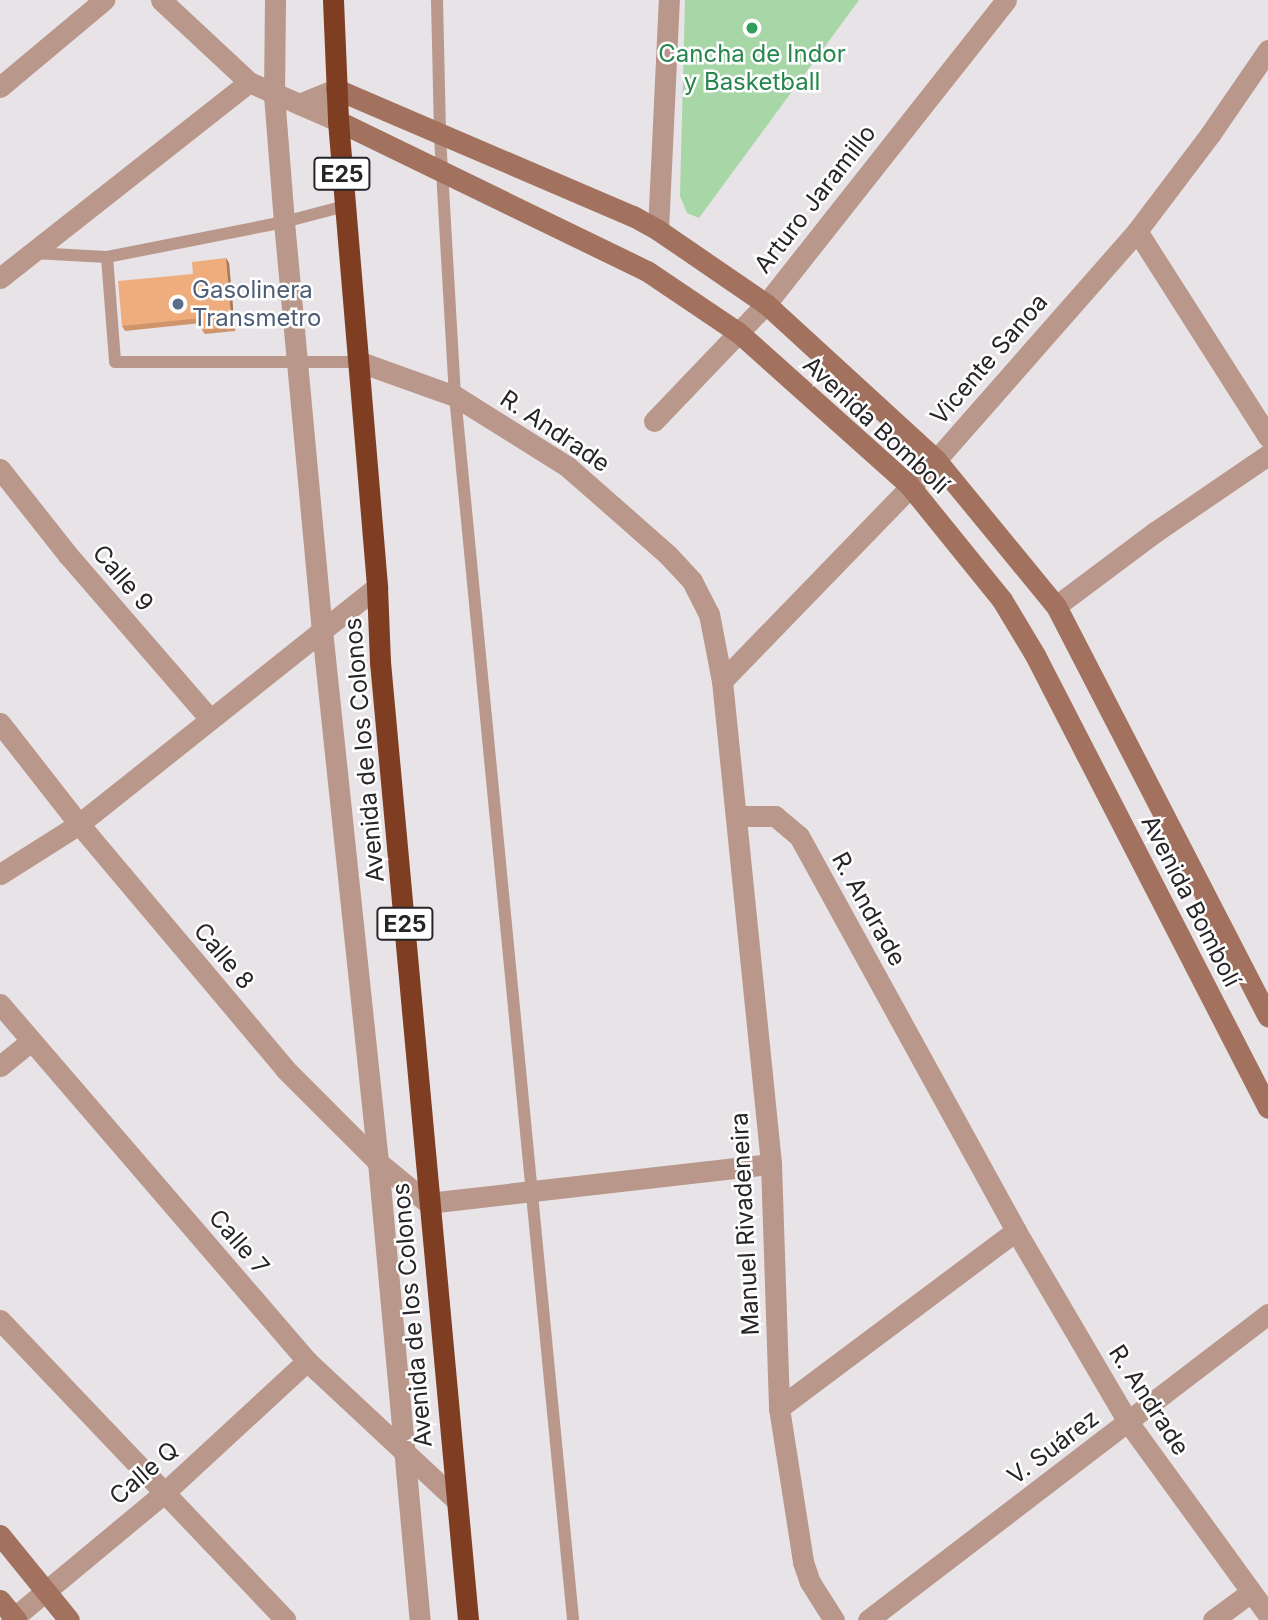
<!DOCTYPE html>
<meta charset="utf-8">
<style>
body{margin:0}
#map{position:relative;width:1268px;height:1620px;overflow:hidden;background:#e7e3e7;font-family:Inter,sans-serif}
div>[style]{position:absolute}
.green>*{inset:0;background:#a8d7a7}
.lane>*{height:12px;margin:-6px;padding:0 6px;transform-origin:6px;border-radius:6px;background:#b9978a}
.street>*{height:21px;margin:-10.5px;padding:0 10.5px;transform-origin:10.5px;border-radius:10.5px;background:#b9978a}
.secondary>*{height:21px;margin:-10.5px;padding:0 10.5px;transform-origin:10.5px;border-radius:10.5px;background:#a2725e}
.highway>*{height:21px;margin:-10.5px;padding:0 10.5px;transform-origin:10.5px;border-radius:10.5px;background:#7f3e22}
.wall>*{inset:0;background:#ce956c}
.shaded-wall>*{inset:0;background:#a77958}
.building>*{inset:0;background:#efad7e}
.dots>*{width:19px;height:19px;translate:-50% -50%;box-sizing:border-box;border:4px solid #fff;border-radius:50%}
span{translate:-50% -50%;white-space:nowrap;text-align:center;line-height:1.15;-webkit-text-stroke:5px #fff;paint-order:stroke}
.shield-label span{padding:2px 5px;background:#fff;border:2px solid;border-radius:5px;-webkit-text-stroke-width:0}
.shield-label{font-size:23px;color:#272527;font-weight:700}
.leisure-label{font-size:24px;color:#27864d}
.street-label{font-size:24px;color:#272527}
.service-label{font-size:24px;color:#4e5e75}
.left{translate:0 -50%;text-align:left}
</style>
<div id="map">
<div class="green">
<i style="clip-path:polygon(685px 0,859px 0,699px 218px,687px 213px,680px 196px)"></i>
</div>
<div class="lane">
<i style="left:437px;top:0;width:136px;rotate:88.7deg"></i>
<i style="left:440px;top:136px;width:260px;rotate:86.7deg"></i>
<i style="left:455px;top:396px;width:1230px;rotate:84.49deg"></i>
<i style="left:345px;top:206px;width:63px;rotate:165.3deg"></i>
<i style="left:284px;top:222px;width:180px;rotate:168.8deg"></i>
<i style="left:107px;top:257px;width:105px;rotate:85.6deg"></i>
<i style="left:115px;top:362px;width:245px"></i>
<i style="left:33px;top:253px;width:74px;rotate:3.1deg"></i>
</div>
<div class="street">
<i style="left:161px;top:0;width:120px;rotate:43deg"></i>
<i style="left:249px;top:82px;width:97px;rotate:23.7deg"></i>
<i style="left:275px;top:0;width:95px;rotate:90.6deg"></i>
<i style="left:274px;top:95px;width:127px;rotate:85.5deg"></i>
<i style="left:284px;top:222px;width:410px;rotate:84.7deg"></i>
<i style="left:322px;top:630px;width:535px;rotate:83.99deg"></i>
<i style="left:378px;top:1162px;width:460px;rotate:84.8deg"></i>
<i style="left:0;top:87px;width:136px;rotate:-39.9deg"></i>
<i style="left:299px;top:104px;width:40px;rotate:-22deg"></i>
<i style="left:658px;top:230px;width:230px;rotate:-87.3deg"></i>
<i style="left:1137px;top:231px;width:244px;rotate:57.5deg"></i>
<i style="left:0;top:278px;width:317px;rotate:-38.2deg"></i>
<i style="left:360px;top:362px;width:101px;rotate:19.7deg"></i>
<i style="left:455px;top:396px;width:133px;rotate:32.1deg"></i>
<i style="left:568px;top:467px;width:133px;rotate:41.3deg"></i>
<i style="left:668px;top:555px;width:35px;rotate:47deg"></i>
<i style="left:692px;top:581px;width:37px;rotate:63deg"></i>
<i style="left:709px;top:614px;width:68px;rotate:79deg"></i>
<i style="left:722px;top:681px;width:485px;rotate:84.2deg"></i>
<i style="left:771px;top:1164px;width:244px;rotate:88.1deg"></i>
<i style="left:779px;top:1408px;width:156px;rotate:81.1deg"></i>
<i style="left:803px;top:1562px;width:21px;rotate:71deg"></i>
<i style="left:810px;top:1582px;width:45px;rotate:57.7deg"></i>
<i style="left:654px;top:421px;width:162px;rotate:-46.3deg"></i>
<i style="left:766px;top:304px;width:387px;rotate:-51.7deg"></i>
<i style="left:0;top:469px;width:110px;rotate:51.7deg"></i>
<i style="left:68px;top:555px;width:216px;rotate:49.1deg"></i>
<i style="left:1056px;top:606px;width:124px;rotate:-36.8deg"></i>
<i style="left:1155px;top:532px;width:137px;rotate:-34.3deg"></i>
<i style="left:722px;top:681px;width:308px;rotate:-45.9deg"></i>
<i style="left:936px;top:460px;width:305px;rotate:-48.7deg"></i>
<i style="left:1137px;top:231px;width:123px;rotate:-52.9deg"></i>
<i style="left:1211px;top:133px;width:101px;rotate:-55.5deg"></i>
<i style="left:0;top:723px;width:128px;rotate:52deg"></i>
<i style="left:79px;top:824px;width:320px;rotate:49.9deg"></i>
<i style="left:285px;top:1069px;width:132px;rotate:45deg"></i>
<i style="left:378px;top:1162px;width:65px;rotate:39.4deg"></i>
<i style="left:428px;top:1203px;width:345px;rotate:-6.5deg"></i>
<i style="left:737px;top:816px;width:38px"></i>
<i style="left:775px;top:816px;width:31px;rotate:40deg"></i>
<i style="left:799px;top:836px;width:451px;rotate:61.2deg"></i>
<i style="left:1016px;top:1231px;width:221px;rotate:59.6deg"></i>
<i style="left:1128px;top:1422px;width:238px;rotate:54deg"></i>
<i style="left:0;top:874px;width:93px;rotate:-32.3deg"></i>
<i style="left:79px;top:824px;width:381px;rotate:-38.5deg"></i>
<i style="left:0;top:1004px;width:471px;rotate:49.3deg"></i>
<i style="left:307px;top:1361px;width:202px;rotate:43deg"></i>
<i style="left:0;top:1066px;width:40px;rotate:-39deg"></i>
<i style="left:0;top:1320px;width:414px;rotate:46.4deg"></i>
<i style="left:779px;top:1408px;width:296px;rotate:-36.8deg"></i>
<i style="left:11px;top:1620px;width:199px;rotate:-39.7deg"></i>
<i style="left:164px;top:1493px;width:195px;rotate:-42.7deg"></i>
<i style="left:868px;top:1620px;width:504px;rotate:-37.42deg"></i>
<i style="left:1213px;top:1620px;width:47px;rotate:-36.4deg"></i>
</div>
<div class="secondary">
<i style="left:336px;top:89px;width:323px;rotate:23.2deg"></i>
<i style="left:633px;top:216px;width:29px;rotate:29deg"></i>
<i style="left:658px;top:230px;width:131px;rotate:34.4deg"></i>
<i style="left:766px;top:304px;width:231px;rotate:42.5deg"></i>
<i style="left:936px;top:460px;width:189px;rotate:50.6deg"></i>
<i style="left:1056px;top:606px;width:462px;rotate:62.7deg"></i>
<i style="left:338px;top:121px;width:343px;rotate:25.9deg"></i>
<i style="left:647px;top:271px;width:111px;rotate:34deg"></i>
<i style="left:739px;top:333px;width:228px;rotate:41.8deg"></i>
<i style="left:909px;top:485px;width:148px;rotate:51deg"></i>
<i style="left:1002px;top:600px;width:64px;rotate:59deg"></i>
<i style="left:1035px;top:655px;width:509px;rotate:62.78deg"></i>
<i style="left:0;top:1535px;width:109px;rotate:50.9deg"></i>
<i style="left:0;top:1600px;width:26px;rotate:51deg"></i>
</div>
<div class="highway">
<i style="left:333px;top:0;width:121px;rotate:87.6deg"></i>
<i style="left:338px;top:121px;width:468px;rotate:85.2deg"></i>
<i style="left:377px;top:587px;width:75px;rotate:87.7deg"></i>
<i style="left:380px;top:662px;width:962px;rotate:84.75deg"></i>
</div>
<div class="wall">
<i style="clip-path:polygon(226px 258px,229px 263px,235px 331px,205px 334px,202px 330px,201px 323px,125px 331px,122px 326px,193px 274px)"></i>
</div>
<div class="shaded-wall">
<i style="clip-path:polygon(226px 258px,229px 263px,235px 331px,232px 327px)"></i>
</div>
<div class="building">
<i style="clip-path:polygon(226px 258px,232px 327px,202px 330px,201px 318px,122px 326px,118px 281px,193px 274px,192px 262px)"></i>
</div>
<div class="dots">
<i style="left:752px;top:28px;background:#2e9e5b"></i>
<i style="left:178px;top:304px;background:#5c6f8a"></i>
</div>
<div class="shield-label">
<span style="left:342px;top:174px">E25</span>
<span style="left:405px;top:924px">E25</span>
</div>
<div class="leisure-label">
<span style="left:752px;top:68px">Cancha de Indor<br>y Basketball</span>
</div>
<div class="street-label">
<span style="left:815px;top:199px;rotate:-52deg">Arturo Jaramillo</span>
<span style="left:989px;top:359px;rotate:-49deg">Vicente Sanoa</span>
<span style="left:876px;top:425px;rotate:43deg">Avenida Bombolí</span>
<span style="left:555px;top:431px;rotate:34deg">R. Andrade</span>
<span style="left:123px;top:578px;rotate:49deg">Calle 9</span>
<span style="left:364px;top:750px;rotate:-95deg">Avenida de los Colonos</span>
<span style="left:1191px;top:901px;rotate:63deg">Avenida Bombolí</span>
<span style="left:869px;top:909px;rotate:61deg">R. Andrade</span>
<span style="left:224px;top:956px;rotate:50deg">Calle 8</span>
<span style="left:745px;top:1224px;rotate:-93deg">Manuel Rivadeneira</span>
<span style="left:239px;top:1242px;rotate:49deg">Calle 7</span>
<span style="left:412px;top:1315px;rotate:-95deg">Avenida de los Colonos</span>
<span style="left:1149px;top:1400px;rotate:57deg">R. Andrade</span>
<span style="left:1053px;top:1447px;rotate:-37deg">V. Suárez</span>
<span style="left:144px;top:1473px;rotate:-41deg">Calle Q</span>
</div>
<div class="service-label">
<span class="left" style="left:192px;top:304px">Gasolinera<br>Transmetro</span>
</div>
</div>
